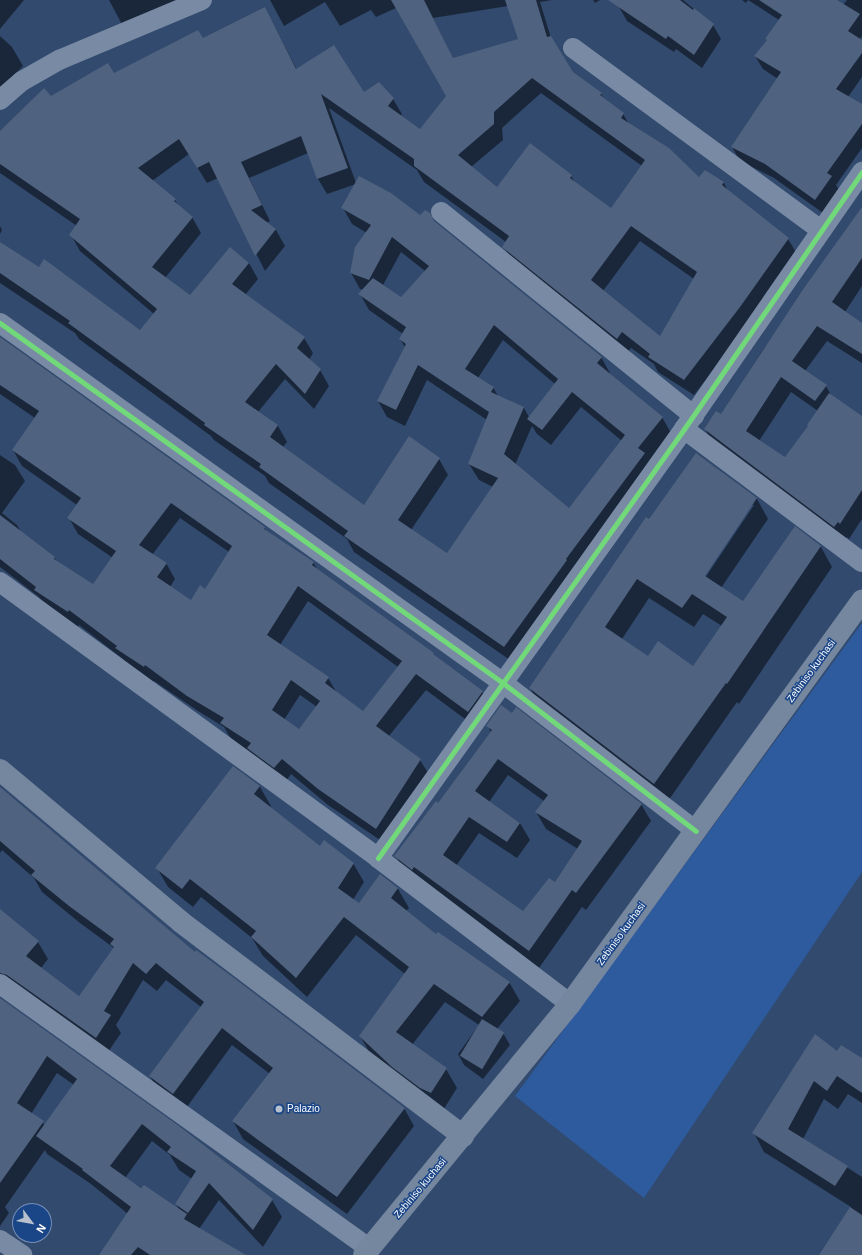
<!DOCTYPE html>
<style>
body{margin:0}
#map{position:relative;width:862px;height:1255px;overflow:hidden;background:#324a6e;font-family:Arial,sans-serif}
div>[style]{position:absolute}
.green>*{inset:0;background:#2e5a9e}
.shadow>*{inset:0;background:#0007}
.building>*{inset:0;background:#4f627f;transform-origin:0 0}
.street>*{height:20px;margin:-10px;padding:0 10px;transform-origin:10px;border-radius:10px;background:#798ba4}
.secondary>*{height:22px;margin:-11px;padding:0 11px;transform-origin:11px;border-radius:11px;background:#75869f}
.cycleway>*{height:5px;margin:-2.5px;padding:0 2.5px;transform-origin:2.5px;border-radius:2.5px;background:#71d979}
.dots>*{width:11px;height:11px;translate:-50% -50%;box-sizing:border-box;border:2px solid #1a4587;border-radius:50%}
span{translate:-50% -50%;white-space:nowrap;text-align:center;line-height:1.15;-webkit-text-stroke:3px #1a4587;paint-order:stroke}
.street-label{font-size:10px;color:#fff}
.poi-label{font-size:10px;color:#fff}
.left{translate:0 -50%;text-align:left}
.north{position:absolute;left:12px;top:1203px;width:40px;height:40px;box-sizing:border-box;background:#1a4587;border:1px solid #768fb7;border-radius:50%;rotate:122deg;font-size:11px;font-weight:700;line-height:16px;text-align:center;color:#fff}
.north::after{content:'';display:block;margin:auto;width:14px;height:18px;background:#b7c0cc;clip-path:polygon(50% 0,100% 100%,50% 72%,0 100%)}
</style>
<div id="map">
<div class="green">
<i style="clip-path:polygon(862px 623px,862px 872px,644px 1198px,515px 1096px)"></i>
</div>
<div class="shadow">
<i style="clip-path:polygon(0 0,24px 0,0 29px)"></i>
<i style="clip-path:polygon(109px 0,181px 0,125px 30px)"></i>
<i style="clip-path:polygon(evenodd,270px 0,552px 0,540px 2px,551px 38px,573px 73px,601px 94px,604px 99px,623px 114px,629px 124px,700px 178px,705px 172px,724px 183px,728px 191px,788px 239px,797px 254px,749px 323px,694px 395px,658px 372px,654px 364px,631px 348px,626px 354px,513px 263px,504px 247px,506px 242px,424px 182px,417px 170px,329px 108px,356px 183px,435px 223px,601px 357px,610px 373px,609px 374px,662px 417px,671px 433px,649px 461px,653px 469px,513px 662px,354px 552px,347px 539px,269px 483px,265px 476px,214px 440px,211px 436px,79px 339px,75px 333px,0 283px,0 243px,140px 332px,154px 314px,80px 251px,71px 235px,77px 226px,0 173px,0 133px,51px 97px,203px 40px,265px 8px,297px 70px,364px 93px,393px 99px,402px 114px,401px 116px,420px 131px,447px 96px,396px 8px,376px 17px,371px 10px,340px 26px,325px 2px,284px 26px,270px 0,508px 6px,520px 40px,453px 59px,433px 18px,508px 6px,270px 0,541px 93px,642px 166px,611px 209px,576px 184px,571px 176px,497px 188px,471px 167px,503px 140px,502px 128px,541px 93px,270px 0,308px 153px,318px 179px,327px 194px,356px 184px,343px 208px,352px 224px,367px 233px,351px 273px,360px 289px,363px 290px,360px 294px,369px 310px,403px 334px,400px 339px,405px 347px,378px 401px,387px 417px,405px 426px,427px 380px,487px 420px,469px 464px,479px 480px,493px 487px,447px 555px,411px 530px,448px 475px,439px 459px,365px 507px,283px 447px,287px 442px,278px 426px,258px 412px,285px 379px,314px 409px,329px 386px,320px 370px,309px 360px,313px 353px,304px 338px,245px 295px,258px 279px,249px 263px,190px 296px,165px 278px,201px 233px,192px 217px,179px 207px,175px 200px,152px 181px,189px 154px,207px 183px,218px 178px,265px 271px,285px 246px,276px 230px,266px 223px,270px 221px,249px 178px,308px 153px,270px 0,640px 241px,694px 279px,660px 338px,603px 291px,640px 241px,270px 0,401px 252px,425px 271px,401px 298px,383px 285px,401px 252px,270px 0,503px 340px,555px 384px,529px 417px,524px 408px,498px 396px,493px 387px,478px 378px,503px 340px,270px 0,581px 407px,622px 441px,569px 509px,515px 465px,532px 426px,537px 434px,551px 445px,581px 407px)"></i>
<i style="clip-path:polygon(593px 0,600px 0,595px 3px)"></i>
<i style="clip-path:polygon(624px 0,683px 0,713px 25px,721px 39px,702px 68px,676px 49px,674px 52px,627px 21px,619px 7px)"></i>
<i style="clip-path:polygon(742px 0,827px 0,839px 10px,847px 0,862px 0,862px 36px,859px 40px,862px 41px,862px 77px,848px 97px,862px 105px,862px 148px,836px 185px,839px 190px,823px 213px,774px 178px,740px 161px,732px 147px,778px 79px,763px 69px,755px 56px,767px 41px,766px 39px,779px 20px,748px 0,746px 3px)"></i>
<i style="clip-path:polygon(0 36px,12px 47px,23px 66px,0 90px)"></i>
<i style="clip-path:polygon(evenodd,862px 208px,862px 286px,845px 312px,862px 324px,862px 363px,827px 341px,805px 371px,826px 386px,832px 397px,862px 418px,862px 519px,849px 539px,847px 537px,844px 542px,714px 445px,705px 429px,721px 416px,761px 353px,862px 208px,791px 392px,818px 411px,809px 427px,785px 459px,759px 441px,791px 392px)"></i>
<i style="clip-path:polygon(0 226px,2px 230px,0 234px)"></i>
<i style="clip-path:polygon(evenodd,0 338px,264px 528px,267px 532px,313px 562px,318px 571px,433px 654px,435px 657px,482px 692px,491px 708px,477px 728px,426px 690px,389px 736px,420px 760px,430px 776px,386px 844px,328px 805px,291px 774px,284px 784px,257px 764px,250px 752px,231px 739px,224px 727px,198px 711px,154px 681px,153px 682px,126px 664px,123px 659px,79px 625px,78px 627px,45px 606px,39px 597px,0 567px,0 455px,15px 465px,25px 481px,2px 513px,17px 525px,21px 532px,54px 557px,57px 562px,93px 585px,113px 558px,78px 534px,69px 518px,77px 505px,22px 466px,13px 450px,35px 418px,0 394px,0 338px,180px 518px,229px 552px,206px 591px,191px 601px,170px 587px,175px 579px,166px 563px,152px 555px,180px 518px,0 338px,308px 601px,398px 667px,363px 713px,337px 693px,328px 678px,280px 645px,308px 601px,0 338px,300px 695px,317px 707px,299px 730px,284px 720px,300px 695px)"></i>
<i style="clip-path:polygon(evenodd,697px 454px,757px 499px,768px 519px,721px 588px,743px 603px,795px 528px,821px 547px,832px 567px,739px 704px,737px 702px,666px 804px,541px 708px,530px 688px,697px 454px,751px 505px,754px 505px,703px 581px,701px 580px,751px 505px,697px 454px,649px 598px,694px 627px,703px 614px,722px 626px,694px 667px,648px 657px,622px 639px,649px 598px)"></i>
<i style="clip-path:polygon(evenodd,488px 726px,641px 804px,651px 821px,586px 910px,582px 907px,539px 968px,424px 883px,405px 873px,396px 856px,438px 804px,491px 732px,488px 726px,508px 775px,544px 801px,536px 812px,546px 829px,578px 849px,555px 884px,523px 912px,456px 866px,479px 833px,517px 858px,530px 840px,520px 823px,489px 802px,508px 775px)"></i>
<i style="clip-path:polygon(233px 768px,260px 787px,271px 806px,269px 808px,320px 848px,353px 863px,364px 882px,353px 900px,359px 904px,381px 876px,398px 889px,409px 908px,406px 911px,436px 935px,509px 982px,520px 1001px,497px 1029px,503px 1033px,510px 1045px,483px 1079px,464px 1065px,458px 1054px,479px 1025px,445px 1002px,412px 1045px,446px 1069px,457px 1088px,442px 1112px,371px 1055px,360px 1036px,405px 974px,356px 935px,307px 997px,263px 956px,252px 938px,201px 897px,193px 907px,168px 887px,157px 868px)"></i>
<i style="clip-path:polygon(0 789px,195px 953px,404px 1108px,414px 1126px,347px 1214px,243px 1139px,233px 1121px,270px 1074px,232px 1045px,184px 1111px,160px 1094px,150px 1076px,201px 1007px,166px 980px,157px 991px,143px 980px,116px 1025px,121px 1033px,106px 1055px,1px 995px,0 996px,0 910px,38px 942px,48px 959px,41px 968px,79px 997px,114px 948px,80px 923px,42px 892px,34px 878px,2px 850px,0 853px)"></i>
<i style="clip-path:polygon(evenodd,0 999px,272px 1200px,282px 1217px,263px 1247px,219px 1200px,199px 1229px,240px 1255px,101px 1255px,128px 1214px,91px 1184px,47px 1154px,45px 1150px,5px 1207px,9px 1213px,0 1226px,0 999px,57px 1073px,74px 1085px,45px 1125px,31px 1114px,57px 1073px,0 999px,152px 1141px,170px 1155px,179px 1170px,192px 1179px,176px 1204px,180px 1211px,125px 1178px,152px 1141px)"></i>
<i style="clip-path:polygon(837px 1052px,862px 1060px,862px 1103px,848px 1094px,838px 1109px,824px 1099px,803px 1139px,862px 1177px,862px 1255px,820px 1255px,851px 1207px,764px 1152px,754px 1133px)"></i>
</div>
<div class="building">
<i style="clip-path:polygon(evenodd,391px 0,424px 0,453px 58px,518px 39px,505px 0,536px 0,547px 37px,551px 36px,573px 72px,602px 93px,600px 95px,624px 113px,621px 118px,669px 148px,699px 177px,705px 170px,724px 182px,722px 185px,789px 238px,740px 307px,684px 380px,648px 357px,650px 354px,622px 332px,617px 339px,502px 247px,509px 236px,414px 166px,414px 159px,321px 94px,348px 168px,317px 179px,301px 136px,241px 162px,262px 205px,251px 210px,276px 229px,255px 256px,209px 162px,197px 168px,179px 139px,138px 168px,176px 199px,174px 201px,193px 217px,152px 267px,190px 295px,230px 247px,249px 263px,232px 284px,305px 337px,297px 348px,321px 369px,305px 394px,276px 364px,245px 402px,278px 425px,270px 437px,364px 505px,409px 436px,440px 458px,398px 520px,447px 553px,498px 478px,468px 464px,489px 412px,418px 365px,396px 410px,377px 401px,406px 344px,399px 339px,406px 327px,358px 294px,373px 278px,401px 297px,429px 266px,392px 237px,369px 280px,350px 273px,355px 247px,371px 225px,341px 208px,359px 176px,391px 193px,420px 215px,425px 210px,430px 213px,434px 221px,602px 357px,597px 363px,663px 417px,638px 448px,645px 453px,566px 559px,567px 560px,504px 647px,344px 536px,348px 531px,259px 467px,261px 464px,204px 425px,205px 423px,68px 323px,70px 321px,0 273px,0 242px,39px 267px,44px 259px,140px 330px,157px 309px,69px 235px,80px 219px,0 164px,0 131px,44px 88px,51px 96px,108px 63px,114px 73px,198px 30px,203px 38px,265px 7px,296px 69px,334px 45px,364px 92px,379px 82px,394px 98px,388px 106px,420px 129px,446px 96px,391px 0,532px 78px,645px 160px,611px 208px,570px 178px,572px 175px,530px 143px,497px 187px,458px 155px,494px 124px,494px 112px,532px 78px,391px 0,631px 226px,697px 272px,660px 336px,591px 280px,631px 226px,391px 0,494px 325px,558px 379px,527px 419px,542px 430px,572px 392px,625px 435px,569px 508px,504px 454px,524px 407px,491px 392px,494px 387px,465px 369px,494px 325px)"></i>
<i style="clip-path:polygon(608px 0,680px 0,693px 10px,694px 8px,714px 24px,694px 55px,668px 36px,666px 39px)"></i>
<i style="clip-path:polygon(759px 0,837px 0,860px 14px,848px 31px,862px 40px,862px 53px,836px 89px,862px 104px,862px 124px,827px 173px,832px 176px,815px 200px,765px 164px,731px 147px,781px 72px,754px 56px,767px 40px,765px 39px,782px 15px)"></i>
<i style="clip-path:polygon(862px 207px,862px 258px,832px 302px,862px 323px,862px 354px,817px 326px,792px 361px,827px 385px,815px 401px,781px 377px,746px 431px,785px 457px,808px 426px,807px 425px,829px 393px,862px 416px,862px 490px,840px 524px,838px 522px,834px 527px,704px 429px,716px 411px,721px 414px,804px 288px)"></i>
<i style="clip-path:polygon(evenodd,0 337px,265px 527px,264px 529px,314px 562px,312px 565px,434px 653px,433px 654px,483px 691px,468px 712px,416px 674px,376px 726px,421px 759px,376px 829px,318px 789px,282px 759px,274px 768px,247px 748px,251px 743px,220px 723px,224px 718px,187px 696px,145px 665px,144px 667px,115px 648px,117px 646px,69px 610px,68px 612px,34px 590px,36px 587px,0 559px,0 515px,55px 557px,54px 559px,93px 584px,116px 551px,67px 518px,81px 498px,12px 450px,39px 411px,0 385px,0 337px,171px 503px,232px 546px,205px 589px,200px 585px,191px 600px,157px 577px,167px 563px,139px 545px,171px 503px,0 337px,298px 586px,402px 661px,363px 711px,325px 683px,329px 677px,267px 635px,298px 586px,0 337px,291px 680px,320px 701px,299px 729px,272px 710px,291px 680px)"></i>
<i style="clip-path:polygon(evenodd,696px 453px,757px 498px,705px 576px,743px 601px,795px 526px,821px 546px,727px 684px,726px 683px,654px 784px,529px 688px,646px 517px,649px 519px,696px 453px,637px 579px,682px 608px,692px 594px,727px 617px,693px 666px,658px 641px,648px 656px,605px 627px,637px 579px)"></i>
<i style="clip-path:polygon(evenodd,501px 705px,512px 713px,516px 707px,642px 804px,576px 893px,572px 890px,529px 951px,414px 867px,412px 870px,394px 856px,436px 801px,438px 803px,492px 730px,486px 726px,501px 705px,498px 759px,548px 795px,535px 812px,582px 841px,555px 882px,549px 878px,523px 911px,443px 855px,469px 817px,507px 842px,520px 823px,475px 791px,498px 759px)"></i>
<i style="clip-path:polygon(233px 766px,260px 786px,254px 794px,320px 846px,324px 840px,354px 863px,338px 888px,359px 903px,380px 874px,398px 888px,391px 898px,436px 934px,438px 932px,510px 982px,482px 1017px,434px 984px,396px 1032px,447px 1068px,431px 1093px,420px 1088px,392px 1067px,359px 1036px,409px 967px,344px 917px,296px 978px,251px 937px,256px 931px,190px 879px,182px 889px,155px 868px)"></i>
<i style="clip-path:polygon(0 787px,195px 952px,196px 950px,230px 975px,405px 1108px,337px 1197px,232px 1121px,273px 1068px,222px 1028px,173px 1094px,149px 1076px,204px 1002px,156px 963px,146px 974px,133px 963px,104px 1011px,111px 1015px,96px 1038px,7px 975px,0 973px,0 909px,39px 941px,26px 956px,79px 996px,114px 947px,110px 944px,114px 939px,69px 906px,31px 875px,35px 871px,0 841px)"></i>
<i style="clip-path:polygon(0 998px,179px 1126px,273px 1199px,253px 1230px,209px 1183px,188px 1213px,175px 1204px,196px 1171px,167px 1152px,171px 1147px,142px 1124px,110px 1166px,141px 1188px,144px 1185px,187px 1214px,184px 1219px,246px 1255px,150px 1255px,138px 1247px,131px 1255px,99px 1255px,131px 1207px,82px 1170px,83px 1169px,36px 1136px,77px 1079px,47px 1056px,17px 1103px,44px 1121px,0 1183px)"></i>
<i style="left:482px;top:1019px;width:26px;height:43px;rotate:31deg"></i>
<i style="clip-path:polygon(815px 1034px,837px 1051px,841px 1045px,862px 1058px,862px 1093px,837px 1076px,827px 1091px,814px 1081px,788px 1129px,848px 1166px,835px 1186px,752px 1133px)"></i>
<i style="clip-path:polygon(850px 1207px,862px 1215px,862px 1255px,819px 1255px)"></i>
</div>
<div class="street">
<i style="left:573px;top:48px;width:308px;rotate:36.3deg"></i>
<i style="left:0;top:100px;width:29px;rotate:-41deg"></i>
<i style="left:22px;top:81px;width:43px;rotate:-29.6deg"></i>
<i style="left:59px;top:60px;width:155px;rotate:-22.8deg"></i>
<i style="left:441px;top:212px;width:325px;rotate:38.9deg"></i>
<i style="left:0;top:323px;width:619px;rotate:35.59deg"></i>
<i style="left:503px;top:683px;width:243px;rotate:37.5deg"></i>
<i style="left:684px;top:429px;width:222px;rotate:36.8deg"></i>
<i style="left:0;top:582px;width:468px;rotate:36.1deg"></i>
<i style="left:378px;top:858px;width:241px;rotate:37.2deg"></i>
<i style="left:378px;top:858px;width:527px;rotate:-54.5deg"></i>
<i style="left:684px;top:429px;width:313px;rotate:-55.3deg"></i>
<i style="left:0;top:984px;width:455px;rotate:35.6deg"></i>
<i style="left:0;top:1240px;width:27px;rotate:34deg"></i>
</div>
<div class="secondary">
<i style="left:0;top:770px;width:236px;rotate:40deg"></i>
<i style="left:181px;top:922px;width:354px;rotate:37.2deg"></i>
<i style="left:364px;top:1255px;width:325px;rotate:-50.6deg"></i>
<i style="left:570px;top:1004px;width:498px;rotate:-54.1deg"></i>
</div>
<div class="cycleway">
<i style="left:0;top:323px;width:619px;rotate:35.59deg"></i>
<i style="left:503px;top:683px;width:243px;rotate:37.5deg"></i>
<i style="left:378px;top:858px;width:527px;rotate:-54.5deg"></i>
<i style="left:684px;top:429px;width:313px;rotate:-55.3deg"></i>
</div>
<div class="dots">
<i style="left:279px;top:1109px;background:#b7c0cc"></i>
</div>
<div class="street-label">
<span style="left:811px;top:671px;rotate:-54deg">Zebiniso kuchasi</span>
<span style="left:621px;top:934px;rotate:-54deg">Zebiniso kuchasi</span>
<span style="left:420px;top:1188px;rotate:-50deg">Zebiniso kuchasi</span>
</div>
<div class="poi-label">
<span class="left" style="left:287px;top:1109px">Palazio</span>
</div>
<div class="north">N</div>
</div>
